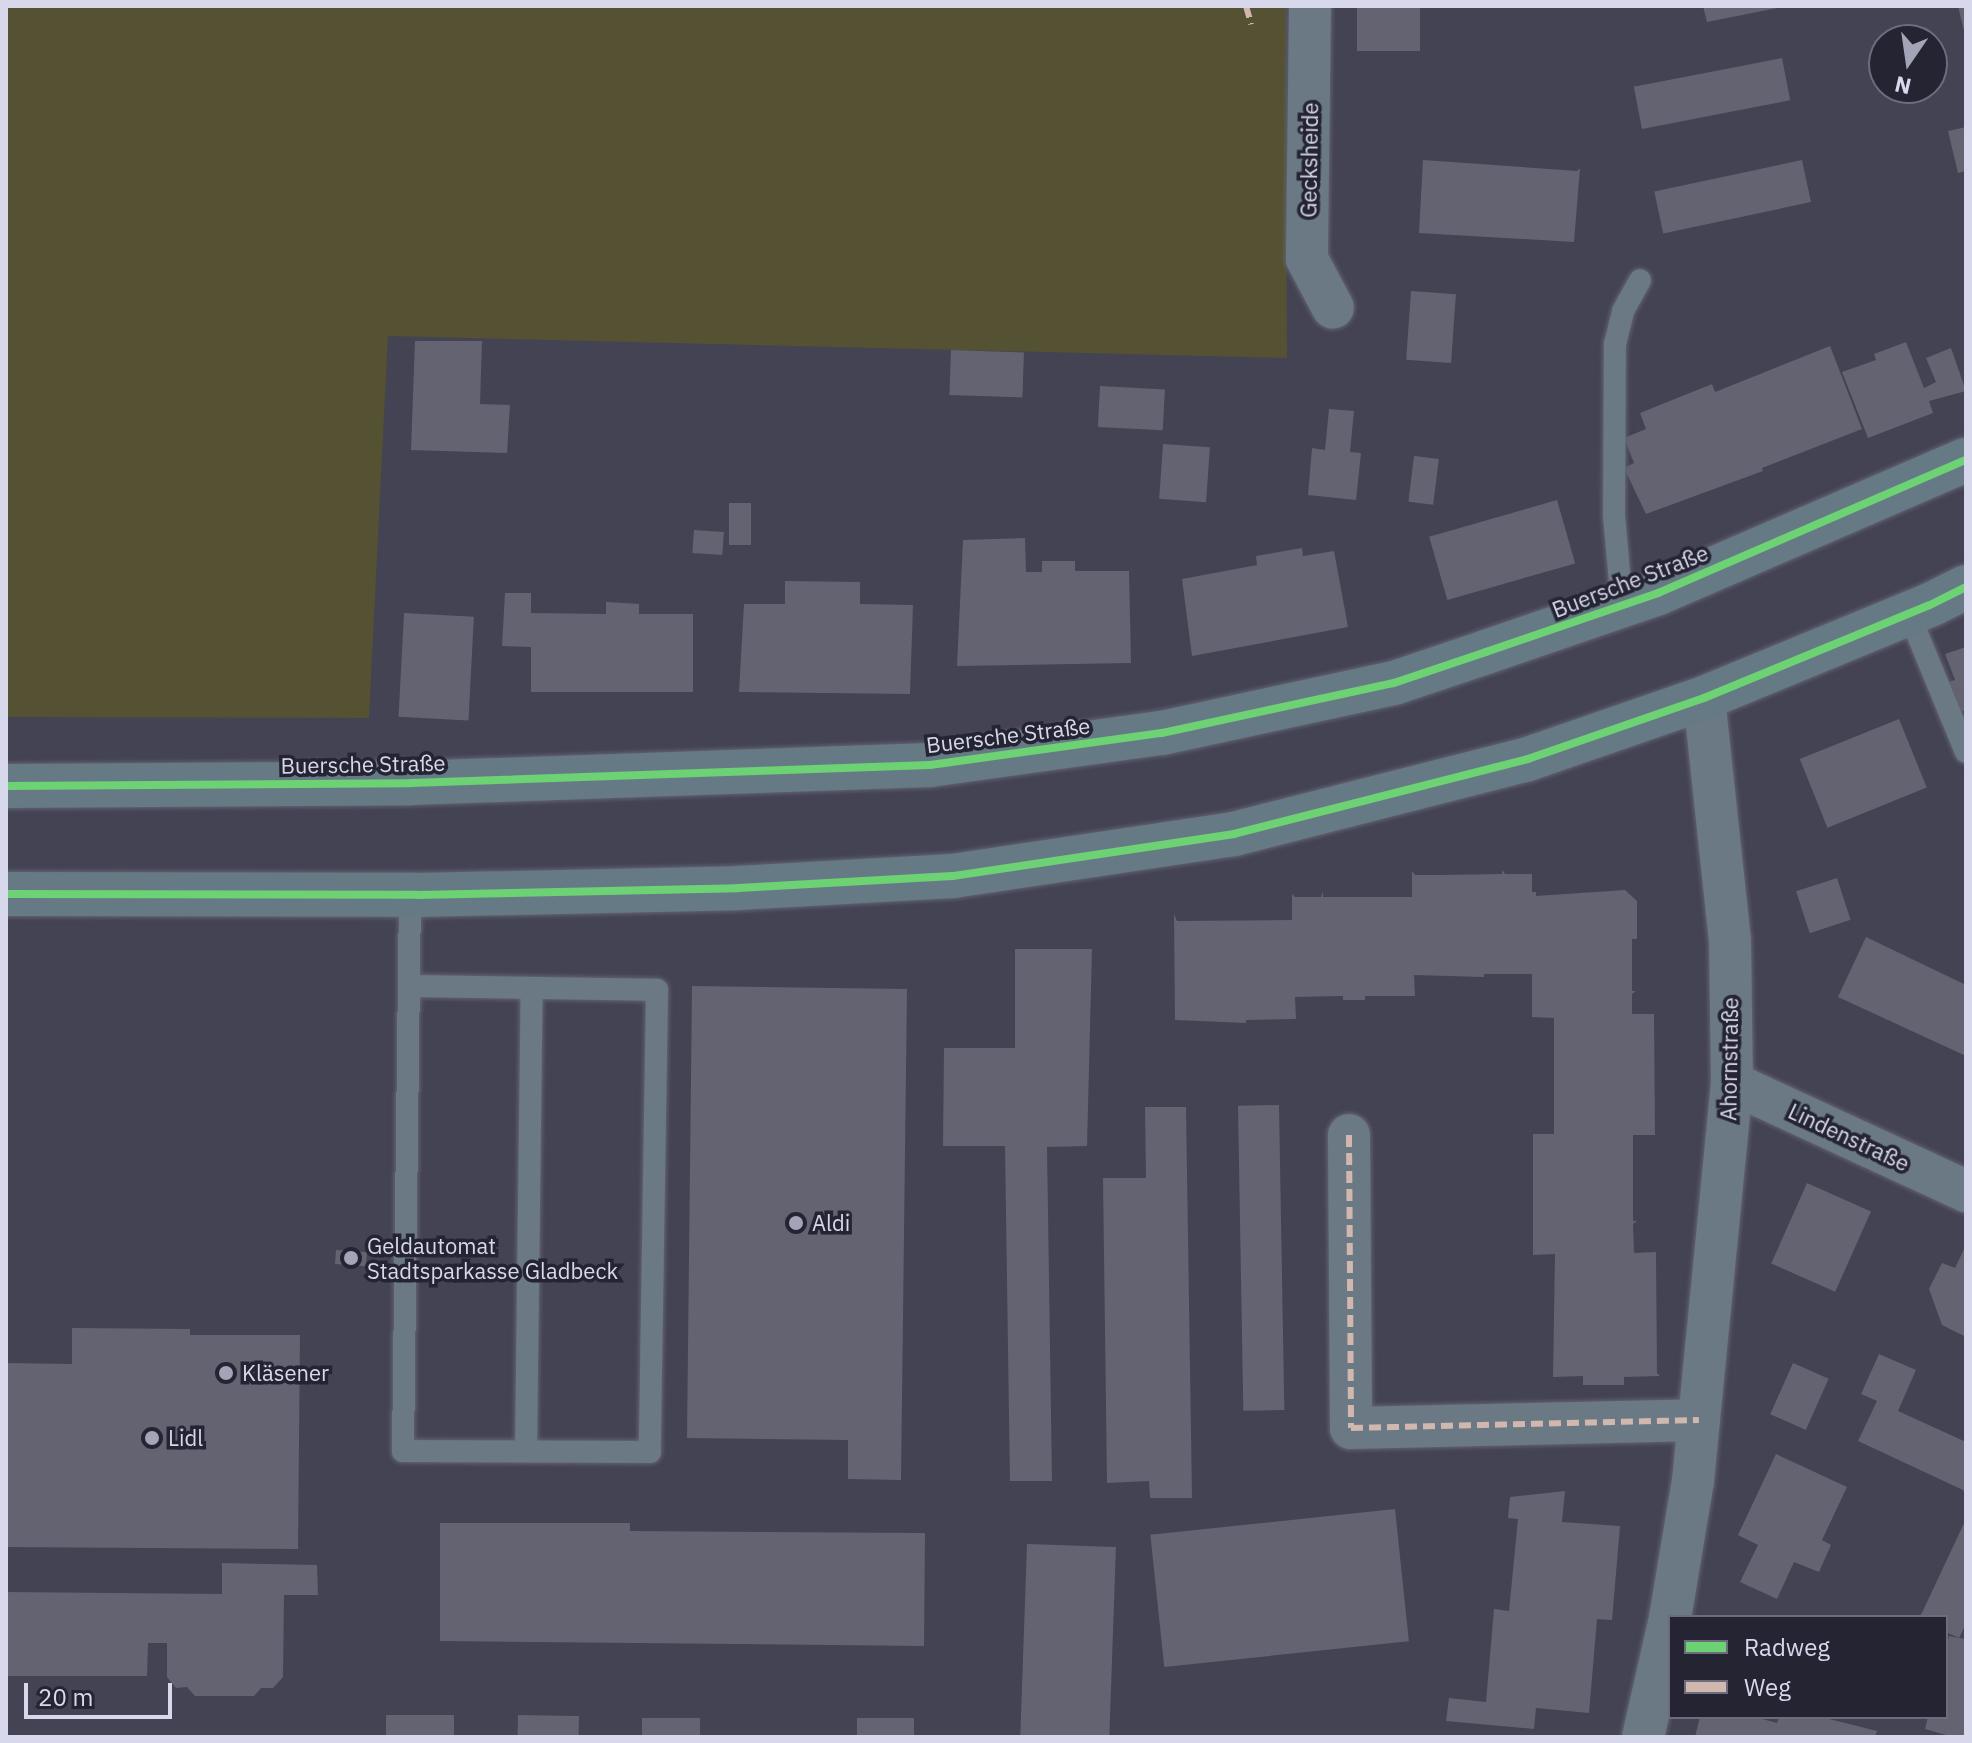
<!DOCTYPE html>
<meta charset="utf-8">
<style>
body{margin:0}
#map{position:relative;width:1972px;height:1743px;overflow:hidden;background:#434354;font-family:"IBM Plex Sans",sans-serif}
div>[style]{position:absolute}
.green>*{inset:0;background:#545232}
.building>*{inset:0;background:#636372;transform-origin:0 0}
.roads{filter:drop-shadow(0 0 2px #626271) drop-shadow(0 0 2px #626271)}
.lane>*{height:22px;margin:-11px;padding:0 11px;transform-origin:11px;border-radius:11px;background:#6a7983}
.street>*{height:42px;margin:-21px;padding:0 21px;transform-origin:21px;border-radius:21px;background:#6a7983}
.secondary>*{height:44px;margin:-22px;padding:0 22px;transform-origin:22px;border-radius:22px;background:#657a85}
.quiet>*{height:6px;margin-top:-3px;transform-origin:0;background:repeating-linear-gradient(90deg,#d1b7ad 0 12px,transparent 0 18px)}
.cycleway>*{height:8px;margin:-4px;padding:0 4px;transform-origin:4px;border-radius:4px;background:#6cd273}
.dots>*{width:22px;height:22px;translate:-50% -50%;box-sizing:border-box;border:4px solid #242433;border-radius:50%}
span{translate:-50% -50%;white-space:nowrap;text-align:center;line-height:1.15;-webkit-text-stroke:7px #242433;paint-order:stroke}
.street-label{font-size:22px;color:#d7d8ec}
.poi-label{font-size:22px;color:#d7d8ec}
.left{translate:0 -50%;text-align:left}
.frame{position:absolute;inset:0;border:8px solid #d7d8ec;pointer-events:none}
.legend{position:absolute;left:1668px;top:1615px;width:280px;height:104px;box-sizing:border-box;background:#242433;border:2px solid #6c6c7d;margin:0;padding:10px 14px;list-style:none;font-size:24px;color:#d7d8ec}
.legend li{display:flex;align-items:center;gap:16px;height:40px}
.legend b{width:40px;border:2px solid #6c6c7d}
.north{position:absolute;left:1868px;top:24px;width:80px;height:80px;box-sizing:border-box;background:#242433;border:2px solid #6c6c7d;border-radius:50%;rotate:193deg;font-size:22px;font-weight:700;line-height:32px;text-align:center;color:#d7d8ec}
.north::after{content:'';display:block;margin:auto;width:28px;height:36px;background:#a3a4b7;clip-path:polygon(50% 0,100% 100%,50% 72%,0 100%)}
.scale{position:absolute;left:24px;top:1683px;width:148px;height:36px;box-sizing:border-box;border:4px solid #d7d8ec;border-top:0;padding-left:10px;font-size:24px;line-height:28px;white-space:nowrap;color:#d7d8ec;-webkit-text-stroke:6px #242433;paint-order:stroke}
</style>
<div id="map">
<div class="green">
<i style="clip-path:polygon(6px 6px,1286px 6px,1287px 358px,388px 336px,369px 718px,6px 717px)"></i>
</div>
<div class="building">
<i style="left:1357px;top:6px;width:63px;height:45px"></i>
<i style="clip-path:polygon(1703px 6px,1782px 6px,1782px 7px,1707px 22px)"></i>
<i style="clip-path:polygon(1958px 6px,1966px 6px,1966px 35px,1965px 35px)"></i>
<i style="left:1782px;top:58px;width:43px;height:151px;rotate:79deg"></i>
<i style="clip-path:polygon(1966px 127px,1966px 171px,1958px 173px,1948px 131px)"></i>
<i style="clip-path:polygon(1423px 160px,1577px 171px,1580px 168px,1574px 242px,1419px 233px)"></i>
<i style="left:1802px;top:160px;width:43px;height:151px;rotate:78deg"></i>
<i style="left:1411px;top:291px;width:45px;height:69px;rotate:4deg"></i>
<i style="clip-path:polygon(415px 341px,482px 341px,480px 404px,510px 405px,507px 453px,411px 450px)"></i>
<i style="clip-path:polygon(1906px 342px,1924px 388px,1936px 382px,1926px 358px,1951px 348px,1966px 391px,1929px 401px,1933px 413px,1868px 438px,1842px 372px,1876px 360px,1874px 354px)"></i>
<i style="clip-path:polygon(1830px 346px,1862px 429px,1762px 468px,1763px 471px,1646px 514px,1624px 468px,1634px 463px,1624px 438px,1646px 429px,1640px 413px,1712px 384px,1715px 392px)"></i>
<i style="left:951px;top:350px;width:73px;height:45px;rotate:2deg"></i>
<i style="left:1100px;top:386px;width:65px;height:41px;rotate:3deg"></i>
<i style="clip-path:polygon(1329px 409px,1354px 411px,1350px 452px,1361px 453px,1356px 500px,1308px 495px,1312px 448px,1325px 450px)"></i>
<i style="left:1163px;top:444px;width:47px;height:55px;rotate:4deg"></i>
<i style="left:1414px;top:456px;width:25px;height:46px;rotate:7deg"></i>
<i style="left:1557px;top:500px;width:66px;height:133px;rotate:74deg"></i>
<i style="left:729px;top:503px;width:22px;height:42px"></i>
<i style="left:694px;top:530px;width:30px;height:23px;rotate:4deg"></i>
<i style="clip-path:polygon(1025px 538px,1026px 572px,1042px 572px,1042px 561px,1075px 561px,1075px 571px,1129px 571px,1131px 663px,957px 666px,963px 540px)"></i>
<i style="clip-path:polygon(1302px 548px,1303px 556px,1334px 551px,1348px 627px,1192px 656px,1182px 579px,1257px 565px,1256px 556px)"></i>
<i style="clip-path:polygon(785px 581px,860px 582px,860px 604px,913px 605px,910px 694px,739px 692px,744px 604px,785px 604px)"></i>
<i style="clip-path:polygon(505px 593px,531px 593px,531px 613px,606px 614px,606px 602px,639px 604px,639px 614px,693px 614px,693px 692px,531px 692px,531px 647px,502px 646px)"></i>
<i style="left:404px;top:613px;width:70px;height:104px;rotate:3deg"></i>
<i style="clip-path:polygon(1966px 647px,1966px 710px,1960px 712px,1948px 682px,1955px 680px,1945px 654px)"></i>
<i style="left:1899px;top:719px;width:74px;height:107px;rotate:68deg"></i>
<i style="clip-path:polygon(1502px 870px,1505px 874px,1532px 874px,1532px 892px,1536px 892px,1536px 896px,1625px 890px,1637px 901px,1637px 939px,1632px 939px,1632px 991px,1636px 991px,1632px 994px,1632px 1014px,1654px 1014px,1655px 1135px,1633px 1135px,1633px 1221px,1637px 1221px,1633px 1224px,1634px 1253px,1656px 1252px,1657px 1373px,1660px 1376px,1624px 1377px,1624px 1385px,1583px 1385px,1583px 1376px,1553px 1377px,1555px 1254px,1533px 1255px,1533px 1134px,1554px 1134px,1554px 1018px,1532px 1017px,1532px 974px,1484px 974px,1484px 977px,1414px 975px,1415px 996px,1365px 996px,1365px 1000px,1343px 1000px,1343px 996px,1295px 997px,1296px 1019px,1246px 1020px,1246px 1023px,1175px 1020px,1174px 914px,1177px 921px,1292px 920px,1292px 894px,1295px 897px,1321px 897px,1323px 891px,1323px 897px,1412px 897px,1412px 871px,1415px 875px,1440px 875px,1502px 874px)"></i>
<i style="left:1837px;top:878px;width:44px;height:43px;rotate:72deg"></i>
<i style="clip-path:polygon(1866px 937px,1966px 985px,1966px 1056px,1838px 997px)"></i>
<i style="clip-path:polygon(1015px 949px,1092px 949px,1087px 1146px,1047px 1147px,1052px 1481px,1010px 1481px,1005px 1146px,943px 1146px,944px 1048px,1015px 1048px)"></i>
<i style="clip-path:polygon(692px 986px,907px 989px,901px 1480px,848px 1479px,848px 1440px,687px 1438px)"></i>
<i style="left:1279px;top:1105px;width:305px;height:41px;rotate:89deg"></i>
<i style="clip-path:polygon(1145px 1107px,1186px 1107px,1192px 1498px,1150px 1498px,1149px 1481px,1107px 1483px,1103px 1178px,1146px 1178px)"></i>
<i style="left:1807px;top:1183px;width:70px;height:88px;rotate:24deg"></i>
<i style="clip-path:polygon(1966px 1245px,1966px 1337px,1942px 1325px,1929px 1289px,1942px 1263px,1955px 1268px)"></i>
<i style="left:336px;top:1250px;width:31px;height:14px;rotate:4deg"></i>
<i style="clip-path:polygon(72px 1328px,190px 1329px,190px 1335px,300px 1335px,298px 1549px,6px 1547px,6px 1363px,72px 1364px)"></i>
<i style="clip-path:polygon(1879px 1354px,1916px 1370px,1898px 1411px,1966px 1442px,1966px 1495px,1963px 1490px,1858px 1441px,1877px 1401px,1861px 1394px)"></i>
<i style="left:1793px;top:1363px;width:39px;height:56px;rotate:24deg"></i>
<i style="clip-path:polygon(1776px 1454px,1847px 1487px,1822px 1540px,1831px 1545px,1819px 1572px,1794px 1562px,1777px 1599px,1740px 1582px,1758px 1545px,1738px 1535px)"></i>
<i style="clip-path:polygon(1565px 1491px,1562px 1522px,1620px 1526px,1612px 1620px,1597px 1619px,1589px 1713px,1536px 1708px,1534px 1729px,1446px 1721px,1449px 1698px,1486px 1702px,1494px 1609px,1509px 1611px,1518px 1519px,1508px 1518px,1510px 1497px)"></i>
<i style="left:1395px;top:1509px;width:133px;height:246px;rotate:84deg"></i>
<i style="clip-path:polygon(1966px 1519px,1966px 1624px,1959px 1638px,1966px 1639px,1966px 1736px,1953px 1737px,1925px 1729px,1928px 1717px,1946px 1717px,1946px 1649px,1949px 1636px,1959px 1638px,1946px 1632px,1946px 1617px,1920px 1617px)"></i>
<i style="clip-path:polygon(440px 1523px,630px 1523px,630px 1531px,925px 1533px,924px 1646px,440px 1641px)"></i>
<i style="left:1027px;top:1544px;width:89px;height:193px;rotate:2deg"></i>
<i style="clip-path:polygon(222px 1563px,317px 1565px,318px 1595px,284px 1595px,283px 1677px,273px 1688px,261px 1688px,254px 1696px,195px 1696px,187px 1687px,176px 1688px,167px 1677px,167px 1643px,148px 1643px,147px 1676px,6px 1676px,6px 1592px,222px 1594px)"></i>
<i style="left:386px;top:1715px;width:68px;height:22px"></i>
<i style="left:518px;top:1715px;width:61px;height:22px;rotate:1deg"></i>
<i style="clip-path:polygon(1700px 1717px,1755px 1717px,1777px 1723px,1779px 1717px,1821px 1717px,1877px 1731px,1875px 1737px,1695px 1737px)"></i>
<i style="left:642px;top:1718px;width:58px;height:19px"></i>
<i style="left:857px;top:1718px;width:57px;height:19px"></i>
</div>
<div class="roads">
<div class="lane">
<i style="left:1622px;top:605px;width:90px;rotate:-95.1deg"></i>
<i style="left:1614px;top:515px;width:171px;rotate:-89.7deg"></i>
<i style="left:1615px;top:344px;width:34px;rotate:-76deg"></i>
<i style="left:1623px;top:311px;width:35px;rotate:-61deg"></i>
<i style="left:1909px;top:614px;width:149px;rotate:67.6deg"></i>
<i style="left:409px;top:986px;width:248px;rotate:0.9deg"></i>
<i style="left:657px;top:990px;width:462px;rotate:90.9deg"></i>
<i style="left:650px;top:1452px;width:247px;rotate:-179.8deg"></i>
<i style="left:403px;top:1451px;width:556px;rotate:-89.28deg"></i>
<i style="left:526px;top:1451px;width:462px;rotate:-89.3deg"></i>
</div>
<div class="street">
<i style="left:1310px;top:6px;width:253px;rotate:90.7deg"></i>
<i style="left:1307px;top:259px;width:55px;rotate:62deg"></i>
<i style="left:1732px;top:1083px;width:258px;rotate:24.8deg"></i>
<i style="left:1349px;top:1135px;width:293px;rotate:89.6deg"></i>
<i style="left:1351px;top:1428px;width:348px;rotate:-1.3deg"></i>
<i style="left:1643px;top:1737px;width:122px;rotate:-77.2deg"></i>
<i style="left:1670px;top:1618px;width:139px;rotate:-80.5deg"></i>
<i style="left:1693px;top:1481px;width:400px;rotate:-84.4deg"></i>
<i style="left:1732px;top:1083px;width:142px;rotate:-90.8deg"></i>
<i style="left:1730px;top:941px;width:244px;rotate:-96.1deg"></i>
</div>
<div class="secondary">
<i style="left:6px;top:786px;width:405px;rotate:-0.4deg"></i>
<i style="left:411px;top:783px;width:519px;rotate:-1.99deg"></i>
<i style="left:930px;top:765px;width:234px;rotate:-7.9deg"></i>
<i style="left:1162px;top:733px;width:237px;rotate:-12.2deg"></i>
<i style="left:1394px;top:683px;width:97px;rotate:-18.6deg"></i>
<i style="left:1486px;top:652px;width:182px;rotate:-18.9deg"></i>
<i style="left:1658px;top:593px;width:335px;rotate:-23.4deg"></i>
<i style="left:6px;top:894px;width:411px;rotate:0.1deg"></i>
<i style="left:417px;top:895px;width:321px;rotate:-1.2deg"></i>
<i style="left:738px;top:888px;width:215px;rotate:-3.2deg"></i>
<i style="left:953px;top:876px;width:284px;rotate:-8.5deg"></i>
<i style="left:1234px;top:834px;width:303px;rotate:-14.3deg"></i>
<i style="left:1528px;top:759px;width:186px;rotate:-19.1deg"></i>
<i style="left:1704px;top:698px;width:244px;rotate:-22.4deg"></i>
<i style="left:1930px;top:605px;width:40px;rotate:-26.6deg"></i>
</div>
</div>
<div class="quiet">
<i style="left:1246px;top:6px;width:19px;rotate:74deg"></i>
<i style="left:1349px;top:1135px;width:293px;rotate:89.6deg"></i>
<i style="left:1351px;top:1428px;width:348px;rotate:-1.3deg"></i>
</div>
<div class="cycleway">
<i style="left:6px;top:786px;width:405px;rotate:-0.4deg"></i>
<i style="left:411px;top:783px;width:519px;rotate:-1.99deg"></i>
<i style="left:930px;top:765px;width:234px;rotate:-7.9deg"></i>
<i style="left:1162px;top:733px;width:237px;rotate:-12.2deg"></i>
<i style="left:1394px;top:683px;width:97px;rotate:-18.6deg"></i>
<i style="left:1486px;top:652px;width:182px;rotate:-18.9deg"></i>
<i style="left:1658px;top:593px;width:335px;rotate:-23.4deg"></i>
<i style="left:6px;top:894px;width:411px;rotate:0.1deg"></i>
<i style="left:417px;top:895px;width:321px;rotate:-1.2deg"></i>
<i style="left:738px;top:888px;width:215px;rotate:-3.2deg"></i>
<i style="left:953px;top:876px;width:284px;rotate:-8.5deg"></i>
<i style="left:1234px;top:834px;width:303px;rotate:-14.3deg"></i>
<i style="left:1528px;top:759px;width:186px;rotate:-19.1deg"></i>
<i style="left:1704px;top:698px;width:244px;rotate:-22.4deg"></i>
<i style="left:1930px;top:605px;width:40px;rotate:-26.6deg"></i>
</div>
<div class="dots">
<i style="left:796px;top:1223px;background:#a3a4b7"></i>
<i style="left:351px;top:1258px;background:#a3a4b7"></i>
<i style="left:226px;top:1373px;background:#a3a4b7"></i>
<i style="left:152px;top:1438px;background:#a3a4b7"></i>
</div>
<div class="street-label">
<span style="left:1309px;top:160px;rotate:-89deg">Gecksheide</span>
<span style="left:1630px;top:581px;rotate:-21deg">Buersche Straße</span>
<span style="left:1008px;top:735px;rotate:-7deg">Buersche Straße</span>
<span style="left:363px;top:764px;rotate:-1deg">Buersche Straße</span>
<span style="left:1729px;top:1059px;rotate:-89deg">Ahornstraße</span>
<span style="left:1849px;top:1137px;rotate:25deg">Lindenstraße</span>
</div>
<div class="poi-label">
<span class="left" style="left:812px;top:1223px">Aldi</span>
<span class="left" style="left:367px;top:1258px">Geldautomat<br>Stadtsparkasse Gladbeck</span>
<span class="left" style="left:242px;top:1373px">Kläsener</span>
<span class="left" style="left:168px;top:1438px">Lidl</span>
</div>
<div class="frame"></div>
<ul class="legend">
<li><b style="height:10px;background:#6cd273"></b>Radweg</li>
<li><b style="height:10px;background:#d1b7ad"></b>Weg</li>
</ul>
<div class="north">N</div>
<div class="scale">20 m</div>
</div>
